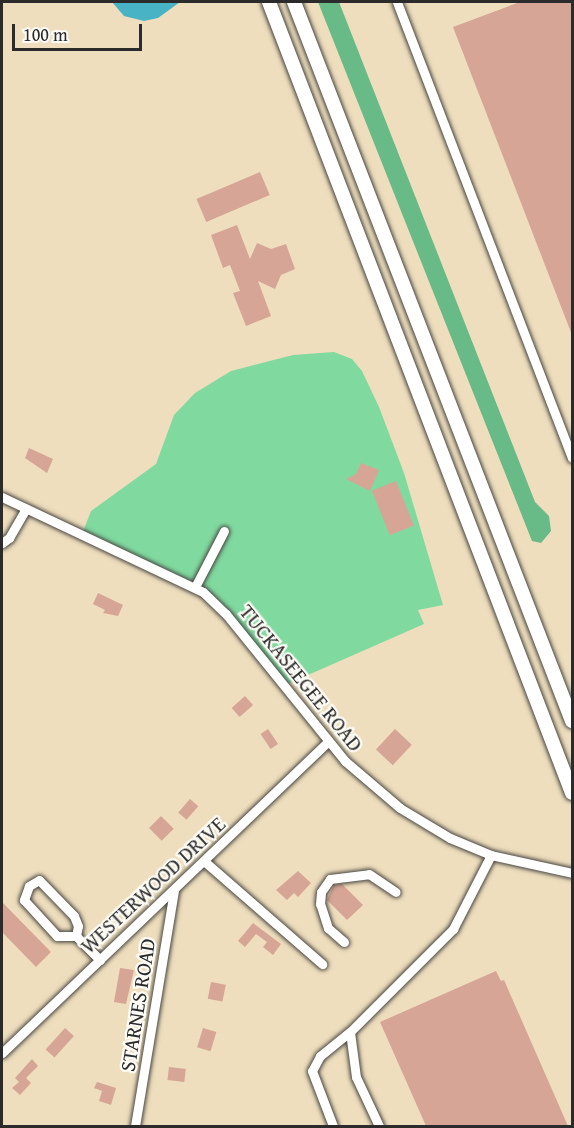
<!DOCTYPE html>
<style>
body{margin:0}
#map{position:relative;width:574px;height:1128px;overflow:hidden;background:#eedebd;font-family:"Gentium Book Plus",serif}
div>[style]{position:absolute}
.green>*{inset:0;background:#80daa0}
.forest>*{inset:0;background:#68ba86}
.water>*{inset:0;background:#47b3c4}
.building>*{inset:0;background:#d6a595;transform-origin:0 0}
.roads{filter:drop-shadow(0 0 2px #484641) drop-shadow(0 0 2px #484641)}
.minor>*{height:9px;margin:-4.5px;padding:0 4.5px;transform-origin:4.5px;border-radius:4.5px;background:#fff}
.highway>*{height:14px;margin:-7px;padding:0 7px;transform-origin:7px;border-radius:7px;background:#fff}
span{translate:-50% -50%;white-space:nowrap;text-align:center;line-height:1.15;-webkit-text-stroke:4.5px #fdfcf7;paint-order:stroke}
.street-label{font-size:21px;color:#2b2b2b}
.frame{position:absolute;inset:0;border:3px solid #2b2b2b;pointer-events:none}
.scale{position:absolute;left:12px;top:24px;width:130px;height:27px;box-sizing:border-box;border:3px solid #2b2b2b;border-top:0;padding-left:8px;font-size:18px;line-height:21px;white-space:nowrap;color:#2b2b2b;-webkit-text-stroke:4px #fdfcf7;paint-order:stroke}
</style>
<div id="map">
<div class="green">
<i style="clip-path:polygon(334px 352px,352px 359px,362px 371px,379px 407px,404px 473px,443px 605px,418px 610px,424px 624px,283px 686px,203px 592px,82px 534px,91px 511px,156px 464px,174px 415px,195px 393px,231px 371px,293px 355px)"></i>
</div>
<div class="forest">
<i style="clip-path:polygon(318px 2px,339px 2px,535px 502px,549px 516px,551px 531px,541px 543px,532px 541px)"></i>
</div>
<div class="water">
<i style="clip-path:polygon(112px 2px,180px 2px,158px 18px,144px 21px,124px 16px)"></i>
</div>
<div class="building">
<i style="clip-path:polygon(520px 2px,573px 2px,572px 335px,453px 27px)"></i>
<i style="left:260px;top:172px;width:25px;height:69px;rotate:67deg"></i>
<i style="clip-path:polygon(237px 225px,250px 259px,257px 243px,271px 249px,286px 244px,295px 269px,281px 275px,275px 289px,258px 281px,271px 316px,246px 326px,233px 293px,240px 291px,230px 265px,223px 268px,211px 235px)"></i>
<i style="clip-path:polygon(29px 448px,53px 459px,47px 473px,25px 458px)"></i>
<i style="clip-path:polygon(361px 463px,379px 470px,370px 491px,346px 479px,356px 474px)"></i>
<i style="left:396px;top:481px;width:48px;height:26px;rotate:68deg"></i>
<i style="clip-path:polygon(98px 593px,123px 605px,118px 616px,103px 613px,105px 610px,93px 604px)"></i>
<i style="left:245px;top:696px;width:12px;height:18px;rotate:48deg"></i>
<i style="left:268px;top:729px;width:18px;height:9px;rotate:56deg"></i>
<i style="left:395px;top:729px;width:23px;height:28px;rotate:43deg"></i>
<i style="left:190px;top:799px;width:11px;height:18px;rotate:41deg"></i>
<i style="left:161px;top:816px;width:18px;height:17px;rotate:45deg"></i>
<i style="clip-path:polygon(298px 871px,311px 883px,298px 897px,294px 893px,287px 900px,276px 890px)"></i>
<i style="clip-path:polygon(342px 884px,363px 905px,347px 920px,327px 900px,334px 885px)"></i>
<i style="clip-path:polygon(2px 902px,51px 952px,36px 967px,2px 932px)"></i>
<i style="clip-path:polygon(253px 923px,281px 944px,273px 955px,263px 947px,267px 942px,256px 934px,245px 947px,238px 941px)"></i>
<i style="clip-path:polygon(120px 968px,134px 970px,126px 1004px,114px 1002px)"></i>
<i style="clip-path:polygon(496px 971px,501px 981px,504px 980px,568px 1126px,426px 1126px,380px 1022px)"></i>
<i style="left:211px;top:982px;width:15px;height:17px;rotate:11deg"></i>
<i style="left:65px;top:1028px;width:12px;height:29px;rotate:42deg"></i>
<i style="left:203px;top:1028px;width:14px;height:20px;rotate:17deg"></i>
<i style="clip-path:polygon(32px 1059px,38px 1066px,26px 1078px,31px 1083px,20px 1095px,12px 1088px,19px 1082px,15px 1078px)"></i>
<i style="left:169px;top:1067px;width:17px;height:13px;rotate:7deg"></i>
<i style="clip-path:polygon(97px 1082px,116px 1088px,111px 1105px,99px 1101px,102px 1091px,94px 1088px)"></i>
</div>
<div class="roads">
<div class="minor">
<i style="left:397px;top:2px;width:488px;rotate:69deg"></i>
<i style="left:2px;top:497px;width:222px;rotate:25.3deg"></i>
<i style="left:203px;top:592px;width:32px;rotate:44deg"></i>
<i style="left:226px;top:614px;width:189px;rotate:51deg"></i>
<i style="left:345px;top:761px;width:72px;rotate:40.5deg"></i>
<i style="left:400px;top:808px;width:58px;rotate:31deg"></i>
<i style="left:450px;top:838px;width:44px;rotate:22.5deg"></i>
<i style="left:491px;top:855px;width:83px;rotate:12.5deg"></i>
<i style="left:2px;top:543px;width:9px;rotate:-36deg"></i>
<i style="left:9px;top:538px;width:34px;rotate:-60deg"></i>
<i style="left:195px;top:587px;width:63px;rotate:-62.6deg"></i>
<i style="left:204px;top:861px;width:157px;rotate:41.1deg"></i>
<i style="left:76px;top:936px;width:10px;rotate:-79deg"></i>
<i style="left:78px;top:926px;width:11px;rotate:-112deg"></i>
<i style="left:74px;top:916px;width:50px;rotate:-134.2deg"></i>
<i style="left:39px;top:880px;width:12px;rotate:149deg"></i>
<i style="left:29px;top:886px;width:15px;rotate:110deg"></i>
<i style="left:24px;top:900px;width:49px;rotate:47.5deg"></i>
<i style="left:57px;top:936px;width:19px"></i>
<i style="left:76px;top:936px;width:34px;rotate:45deg"></i>
<i style="left:344px;top:942px;width:21px;rotate:-139deg"></i>
<i style="left:328px;top:928px;width:25px;rotate:-108deg"></i>
<i style="left:320px;top:904px;width:12px;rotate:-85deg"></i>
<i style="left:321px;top:892px;width:16px;rotate:-55deg"></i>
<i style="left:330px;top:879px;width:39px;rotate:-7deg"></i>
<i style="left:369px;top:874px;width:32px;rotate:34deg"></i>
<i style="left:2px;top:1053px;width:451px;rotate:-43.7deg"></i>
<i style="left:135px;top:1126px;width:239px;rotate:-80.6deg"></i>
<i style="left:333px;top:1126px;width:59px;rotate:-110.9deg"></i>
<i style="left:312px;top:1071px;width:17px;rotate:-62deg"></i>
<i style="left:320px;top:1056px;width:38px;rotate:-39deg"></i>
<i style="left:379px;top:1126px;width:54px;rotate:-115.1deg"></i>
<i style="left:356px;top:1077px;width:45px;rotate:-97.6deg"></i>
<i style="left:350px;top:1032px;width:146px;rotate:-45deg"></i>
<i style="left:453px;top:929px;width:83px;rotate:-62.8deg"></i>
</div>
<div class="highway">
<i style="left:269px;top:2px;width:847px;rotate:69.04deg"></i>
<i style="left:294px;top:2px;width:771px;rotate:68.86deg"></i>
</div>
</div>
<div class="street-label">
<span style="left:301px;top:678px;rotate:51deg">TUCKASEEGEE ROAD</span>
<span style="left:153px;top:885px;rotate:-43deg">WESTERWOOD DRIVE</span>
<span style="left:138px;top:1005px;rotate:-81deg">STARNES ROAD</span>
</div>
<div class="frame"></div>
<div class="scale">100 m</div>
</div>
